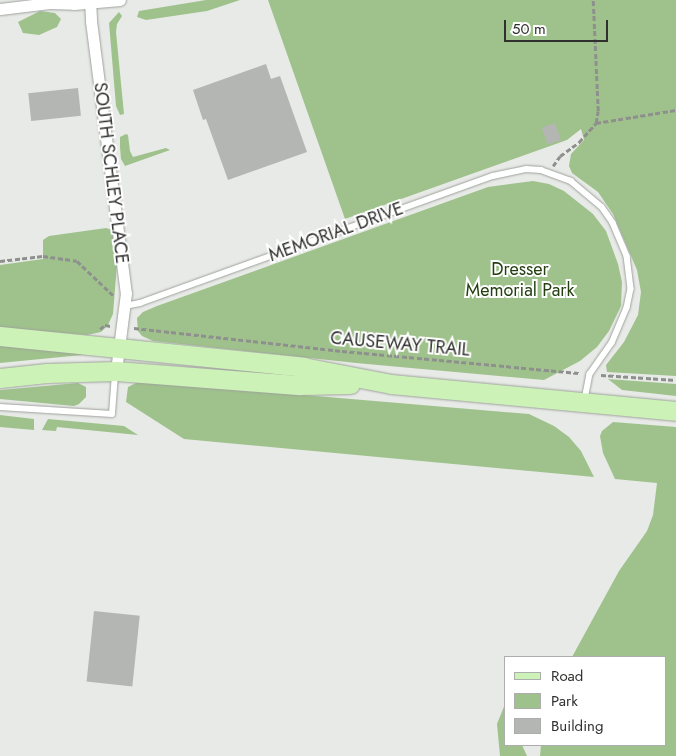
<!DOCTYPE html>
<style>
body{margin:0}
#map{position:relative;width:676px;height:756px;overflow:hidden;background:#e7eae6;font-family:Jost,sans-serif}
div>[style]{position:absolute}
.green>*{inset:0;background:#9fc28c}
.building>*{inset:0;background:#b3b6b2;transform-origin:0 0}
.path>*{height:2.5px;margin-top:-1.25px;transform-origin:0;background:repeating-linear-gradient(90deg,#8e908d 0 5px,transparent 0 7.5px)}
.roads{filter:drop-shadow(0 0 1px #9fa19d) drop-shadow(0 0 1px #9fa19d)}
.service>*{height:5.5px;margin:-2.75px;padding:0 2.75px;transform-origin:2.75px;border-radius:2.75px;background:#fff}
.minor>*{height:11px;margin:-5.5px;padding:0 5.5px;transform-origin:5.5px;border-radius:5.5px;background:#fff}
.primary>*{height:19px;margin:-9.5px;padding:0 9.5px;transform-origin:9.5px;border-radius:9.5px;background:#cdf2b8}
span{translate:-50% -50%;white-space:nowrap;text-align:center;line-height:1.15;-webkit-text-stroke:4px #fff;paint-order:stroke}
.street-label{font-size:18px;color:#30312f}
.park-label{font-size:18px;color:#244011}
.legend{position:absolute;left:504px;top:656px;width:162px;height:90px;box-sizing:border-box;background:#fff;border:1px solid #acadac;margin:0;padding:6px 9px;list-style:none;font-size:15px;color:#30312f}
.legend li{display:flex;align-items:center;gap:10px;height:25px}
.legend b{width:25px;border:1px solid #acadac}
.scale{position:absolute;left:504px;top:20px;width:104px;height:22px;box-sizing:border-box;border:2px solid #30312f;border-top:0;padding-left:6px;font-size:15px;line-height:18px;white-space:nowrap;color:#30312f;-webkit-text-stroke:4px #fff;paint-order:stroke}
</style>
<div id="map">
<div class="green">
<i style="clip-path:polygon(206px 0,240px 0,207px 11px,146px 20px,137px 17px,139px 11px)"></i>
<i style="clip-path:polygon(268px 0,676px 0,676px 376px,607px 372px,606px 365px,624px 342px,638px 315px,641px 292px,637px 270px,613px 214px,598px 192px,572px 173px,569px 166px,571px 154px,584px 140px,581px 129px,567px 140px,345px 219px)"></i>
<i style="clip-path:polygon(40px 11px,55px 13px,61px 19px,57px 27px,39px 35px,23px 33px,18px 22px)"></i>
<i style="clip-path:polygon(119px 12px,122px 16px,117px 24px,116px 32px,124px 114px,120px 115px,116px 106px,109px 23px)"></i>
<i style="clip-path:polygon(126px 134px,128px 135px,130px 151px,133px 157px,166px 148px,170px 150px,125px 166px,121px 159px,120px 147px,120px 137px)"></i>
<i style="clip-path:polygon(533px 181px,549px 184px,564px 191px,593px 214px,606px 231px,618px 264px,622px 282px,621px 306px,609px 331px,597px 347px,580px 361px,544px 380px,356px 363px,153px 341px,142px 336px,138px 331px,137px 318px,143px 312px,157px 306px,488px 187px)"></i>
<i style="clip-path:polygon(106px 228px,112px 230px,117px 264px,113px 314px,108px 325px,101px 332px,87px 335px,0 328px,0 265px,43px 259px,43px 240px,49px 236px)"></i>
<i style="clip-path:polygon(0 345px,82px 353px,82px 355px,0 363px)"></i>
<i style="clip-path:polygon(608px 379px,676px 384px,676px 396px,622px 390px)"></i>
<i style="clip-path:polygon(140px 381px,529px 414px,554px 426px,569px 437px,581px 451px,594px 477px,184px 439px,126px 402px,128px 387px)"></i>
<i style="clip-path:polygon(78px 383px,86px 387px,86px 397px,79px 404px,74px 406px,0 399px,0 390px)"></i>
<i style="clip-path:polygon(0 415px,34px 419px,34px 430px,0 427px)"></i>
<i style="clip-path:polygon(48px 419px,124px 426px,138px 435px,57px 427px,56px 431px,42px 430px)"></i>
<i style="clip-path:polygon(613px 422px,676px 427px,676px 756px,540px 756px,541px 745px,665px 745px,665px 657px,572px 657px,619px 571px,647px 531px,653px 515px,657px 483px,615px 479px,603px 453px,600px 436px,602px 431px)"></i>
<i style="clip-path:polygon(505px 704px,505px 745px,522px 745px,527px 756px,500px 756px,497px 724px)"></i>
</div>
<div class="building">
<i style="clip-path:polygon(266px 64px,271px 79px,280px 76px,307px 152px,228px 180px,206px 119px,203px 120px,193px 90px)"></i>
<i style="left:78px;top:88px;width:28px;height:50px;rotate:84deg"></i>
<i style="left:555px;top:123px;width:18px;height:14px;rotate:71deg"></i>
<i style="left:94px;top:611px;width:46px;height:71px;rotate:6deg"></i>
</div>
<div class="path">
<i style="left:596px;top:123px;width:81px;rotate:-9.2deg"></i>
<i style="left:553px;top:166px;width:12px;rotate:-55deg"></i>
<i style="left:560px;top:156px;width:24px;rotate:-36deg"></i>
<i style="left:579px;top:142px;width:25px;rotate:-48deg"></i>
<i style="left:596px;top:123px;width:12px;rotate:-81deg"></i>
<i style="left:598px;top:111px;width:111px;rotate:-92.6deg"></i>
<i style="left:0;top:261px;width:43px;rotate:-6.6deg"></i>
<i style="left:43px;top:256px;width:34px;rotate:8deg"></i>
<i style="left:77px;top:261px;width:51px;rotate:43.4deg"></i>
<i style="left:134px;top:328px;width:209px;rotate:6.3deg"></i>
<i style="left:342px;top:351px;width:240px;rotate:5.3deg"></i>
<i style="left:100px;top:329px;width:6px;rotate:-39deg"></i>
<i style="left:105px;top:325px;width:6px;rotate:9deg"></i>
<i style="left:601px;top:375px;width:75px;rotate:3.8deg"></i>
</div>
<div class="roads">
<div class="service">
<i style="left:125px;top:306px;width:15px;rotate:-11deg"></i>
<i style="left:140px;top:303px;width:375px;rotate:-19.8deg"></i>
<i style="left:493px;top:176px;width:34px;rotate:-12deg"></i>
<i style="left:526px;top:169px;width:15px;rotate:4deg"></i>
<i style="left:541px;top:170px;width:32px;rotate:20deg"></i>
<i style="left:571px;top:181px;width:40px;rotate:40deg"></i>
<i style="left:602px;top:207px;width:19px;rotate:55deg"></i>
<i style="left:613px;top:223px;width:36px;rotate:67deg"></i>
<i style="left:627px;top:256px;width:33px;rotate:83deg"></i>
<i style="left:631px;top:289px;width:19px;rotate:102deg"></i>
<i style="left:627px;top:308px;width:38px;rotate:113deg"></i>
<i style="left:612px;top:343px;width:38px;rotate:125deg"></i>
<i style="left:590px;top:374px;width:26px;rotate:101deg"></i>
<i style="left:0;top:407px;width:112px;rotate:3.6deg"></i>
<i style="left:112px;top:414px;width:40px;rotate:-85.7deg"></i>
</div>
<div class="minor">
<i style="left:90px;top:0;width:21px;rotate:87deg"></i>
<i style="left:91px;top:21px;width:274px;rotate:82.7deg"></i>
<i style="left:126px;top:293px;width:79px;rotate:97.3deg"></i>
<i style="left:0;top:9px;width:50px;rotate:-6.8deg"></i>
<i style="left:50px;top:3px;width:24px;rotate:2deg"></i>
<i style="left:74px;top:4px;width:46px;rotate:-5deg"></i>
</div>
<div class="primary">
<i style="left:0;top:336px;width:305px;rotate:5.8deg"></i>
<i style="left:303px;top:367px;width:90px;rotate:10.9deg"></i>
<i style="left:391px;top:384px;width:286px;rotate:5.4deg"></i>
<i style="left:0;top:378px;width:47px;rotate:-6.1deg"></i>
<i style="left:47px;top:373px;width:69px;rotate:-1.7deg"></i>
<i style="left:116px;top:371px;width:185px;rotate:4.4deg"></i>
<i style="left:300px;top:385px;width:50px;rotate:-1.1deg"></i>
</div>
</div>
<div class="street-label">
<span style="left:111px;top:173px;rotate:83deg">SOUTH SCHLEY PLACE</span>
<span style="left:336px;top:232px;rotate:-20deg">MEMORIAL DRIVE</span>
<span style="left:400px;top:344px;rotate:5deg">CAUSEWAY TRAIL</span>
</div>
<div class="park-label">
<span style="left:520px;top:280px">Dresser<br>Memorial Park</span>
</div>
<ul class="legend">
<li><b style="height:6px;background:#cdf2b8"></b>Road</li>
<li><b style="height:14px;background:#9fc28c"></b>Park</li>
<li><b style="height:14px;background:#b3b6b2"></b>Building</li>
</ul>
<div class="scale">50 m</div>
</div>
